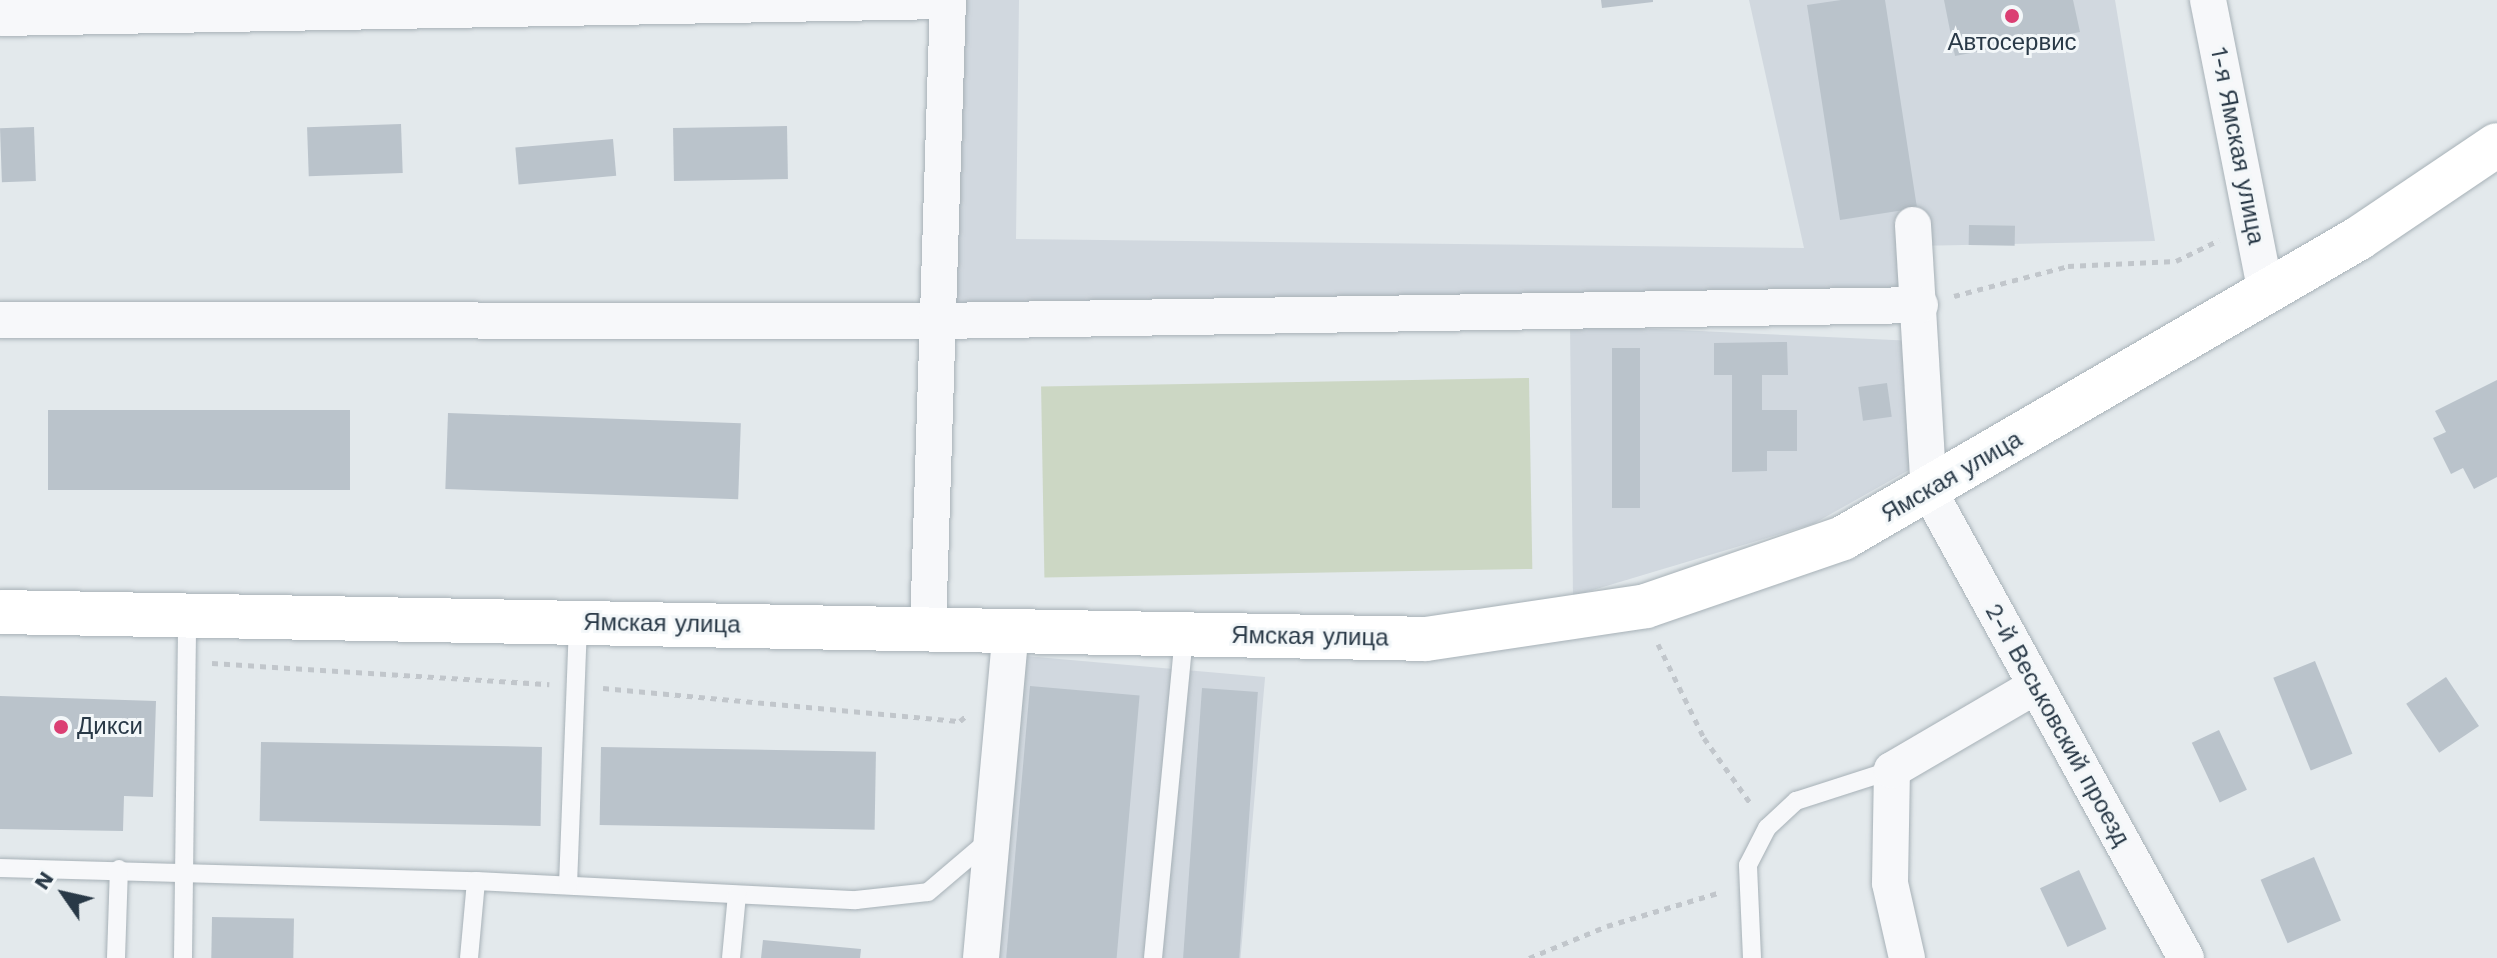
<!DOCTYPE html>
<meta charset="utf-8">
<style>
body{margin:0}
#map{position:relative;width:2497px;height:958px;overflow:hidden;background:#e3e9ec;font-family:"Work Sans",sans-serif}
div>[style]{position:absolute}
.built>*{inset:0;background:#d1d8df;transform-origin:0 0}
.green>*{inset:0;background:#ccd7c4;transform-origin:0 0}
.building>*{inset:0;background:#bac3cb;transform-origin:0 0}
.path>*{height:5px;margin-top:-2.5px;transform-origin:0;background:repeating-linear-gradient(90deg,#c1c6cb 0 6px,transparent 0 12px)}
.roads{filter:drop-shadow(0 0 2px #a7b1b7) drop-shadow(0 0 2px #a7b1b7)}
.lane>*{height:18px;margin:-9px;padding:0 9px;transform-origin:9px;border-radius:9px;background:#f7f8fa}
.street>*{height:36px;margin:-18px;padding:0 18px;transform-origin:18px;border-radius:18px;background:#f7f8fa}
.secondary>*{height:44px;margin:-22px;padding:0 22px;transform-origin:22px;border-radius:22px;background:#fff}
.dots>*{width:22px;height:22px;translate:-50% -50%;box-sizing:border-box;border:4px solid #f3f7f9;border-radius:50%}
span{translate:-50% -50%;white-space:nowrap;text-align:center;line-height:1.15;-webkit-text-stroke:6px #f3f7f9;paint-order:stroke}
.poi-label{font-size:24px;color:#293947}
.left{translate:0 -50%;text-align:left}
.street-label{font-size:24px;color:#293947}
.north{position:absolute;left:24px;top:854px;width:80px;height:80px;-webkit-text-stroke:6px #f3f7f9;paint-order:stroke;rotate:304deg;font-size:22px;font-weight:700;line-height:32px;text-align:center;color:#293947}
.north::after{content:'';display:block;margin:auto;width:28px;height:36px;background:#293947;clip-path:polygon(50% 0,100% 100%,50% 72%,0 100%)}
</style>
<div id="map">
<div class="built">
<i style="clip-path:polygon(949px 0,1019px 0,1016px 239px,1804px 248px,1749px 0,2115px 0,2155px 241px,1915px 246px,1920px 305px,938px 321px)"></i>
<i style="clip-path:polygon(1570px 325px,1915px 341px,1916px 466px,1813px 524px,1573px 596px)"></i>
<i style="left:1025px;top:656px;width:241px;height:304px;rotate:5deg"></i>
</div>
<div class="green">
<i style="left:1529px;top:378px;width:191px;height:488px;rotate:89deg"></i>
</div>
<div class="building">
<i style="clip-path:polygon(1601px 0,1653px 0,1653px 2px,1602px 8px)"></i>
<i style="clip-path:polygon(1841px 0,1885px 0,1917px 208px,1840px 220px,1807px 5px)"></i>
<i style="clip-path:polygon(1944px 0,2073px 0,2080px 32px,1955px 56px)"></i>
<i style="left:401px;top:124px;width:49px;height:94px;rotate:88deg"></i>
<i style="left:787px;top:126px;width:53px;height:114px;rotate:89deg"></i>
<i style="left:34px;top:127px;width:54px;height:34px;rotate:88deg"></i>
<i style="left:613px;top:139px;width:37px;height:98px;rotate:85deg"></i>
<i style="left:1969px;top:225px;width:46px;height:20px;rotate:1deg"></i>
<i style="clip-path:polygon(1787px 342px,1788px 375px,1762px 375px,1762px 410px,1797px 410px,1797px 451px,1767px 451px,1767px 471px,1732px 472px,1732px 375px,1714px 375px,1714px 343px)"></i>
<i style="left:1612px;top:348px;width:28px;height:160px"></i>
<i style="clip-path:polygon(2497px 380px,2497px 477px,2474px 489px,2463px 468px,2451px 474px,2433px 438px,2446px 432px,2435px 411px)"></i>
<i style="left:1887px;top:383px;width:34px;height:29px;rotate:82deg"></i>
<i style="left:350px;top:410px;width:80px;height:302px;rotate:90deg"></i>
<i style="left:448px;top:413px;width:293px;height:76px;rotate:2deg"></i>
<i style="left:2315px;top:661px;width:100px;height:45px;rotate:68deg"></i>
<i style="left:2446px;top:677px;width:59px;height:48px;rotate:56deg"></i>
<i style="left:1030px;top:686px;width:110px;height:273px;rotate:5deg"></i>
<i style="left:1202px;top:688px;width:56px;height:271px;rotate:4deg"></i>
<i style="clip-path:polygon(0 696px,156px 701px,153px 797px,124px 796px,123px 831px,0 829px)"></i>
<i style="left:2219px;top:730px;width:66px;height:30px;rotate:65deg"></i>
<i style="left:261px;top:742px;width:281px;height:79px;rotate:1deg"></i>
<i style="left:601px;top:747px;width:275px;height:78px;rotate:1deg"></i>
<i style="left:2314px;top:857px;width:69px;height:58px;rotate:67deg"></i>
<i style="left:2079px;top:870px;width:65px;height:43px;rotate:65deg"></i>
<i style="left:212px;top:917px;width:82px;height:41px;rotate:1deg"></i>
<i style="clip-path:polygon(763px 940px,861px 949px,860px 958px,761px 958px)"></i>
</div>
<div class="path">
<i style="left:1954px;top:296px;width:118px;rotate:-14.7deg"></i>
<i style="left:2068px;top:266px;width:108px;rotate:-2.7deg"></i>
<i style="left:2176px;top:261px;width:48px;rotate:-26deg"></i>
<i style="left:1658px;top:644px;width:105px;rotate:63.9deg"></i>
<i style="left:1704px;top:738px;width:81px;rotate:54.5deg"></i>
<i style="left:212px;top:663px;width:338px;rotate:3.6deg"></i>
<i style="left:603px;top:688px;width:359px;rotate:5.3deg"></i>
<i style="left:960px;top:721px;width:8px;rotate:-40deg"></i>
<i style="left:1529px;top:958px;width:84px;rotate:-22.3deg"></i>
<i style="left:1607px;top:926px;width:119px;rotate:-16.6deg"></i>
</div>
<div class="roads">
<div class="lane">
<i style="left:0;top:868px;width:476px;rotate:1.6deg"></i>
<i style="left:476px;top:881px;width:380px;rotate:2.9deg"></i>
<i style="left:856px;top:900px;width:72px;rotate:-6.3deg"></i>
<i style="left:928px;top:892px;width:80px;rotate:-40.4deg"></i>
<i style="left:568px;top:885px;width:262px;rotate:-87.8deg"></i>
<i style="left:116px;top:958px;width:89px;rotate:-88.1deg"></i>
<i style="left:183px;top:958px;width:344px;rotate:-89.3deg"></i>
<i style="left:469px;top:958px;width:77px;rotate:-84.8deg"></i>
<i style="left:731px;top:958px;width:63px;rotate:-84.6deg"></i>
<i style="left:1153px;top:958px;width:325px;rotate:-84.5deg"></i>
<i style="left:1752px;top:958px;width:93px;rotate:-92.5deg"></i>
<i style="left:1748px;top:865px;width:42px;rotate:-62.8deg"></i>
<i style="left:1767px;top:828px;width:40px;rotate:-43deg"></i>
<i style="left:1796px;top:801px;width:101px;rotate:-17.9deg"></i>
</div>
<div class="street">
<i style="left:2208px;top:0;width:299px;rotate:78.8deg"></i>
<i style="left:0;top:18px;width:948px;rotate:-1.03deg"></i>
<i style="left:1913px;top:225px;width:266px;rotate:86.6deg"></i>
<i style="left:1929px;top:491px;width:533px;rotate:61.18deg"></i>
<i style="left:0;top:320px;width:937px;rotate:0.06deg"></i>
<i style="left:937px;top:321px;width:983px;rotate:-0.93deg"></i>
<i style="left:928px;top:629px;width:629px;rotate:-88.18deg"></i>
<i style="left:981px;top:958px;width:328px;rotate:-84.8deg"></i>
<i style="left:1907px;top:958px;width:77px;rotate:-102.8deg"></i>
<i style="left:1890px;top:883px;width:113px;rotate:-89deg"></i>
<i style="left:1892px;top:770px;width:167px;rotate:-30.3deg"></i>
</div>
<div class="secondary">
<i style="left:0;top:612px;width:1426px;rotate:1.08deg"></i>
<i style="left:1426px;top:639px;width:222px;rotate:-8.5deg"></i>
<i style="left:1646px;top:606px;width:208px;rotate:-19deg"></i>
<i style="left:1843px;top:538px;width:597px;rotate:-30.17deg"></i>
<i style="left:2359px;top:238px;width:166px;rotate:-34deg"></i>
</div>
</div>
<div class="dots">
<i style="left:2012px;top:16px;background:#db3f73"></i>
<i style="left:61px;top:727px;background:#db3f73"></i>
</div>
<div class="poi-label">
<span style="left:2012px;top:43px">Автосервис</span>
<span class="left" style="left:77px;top:727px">Дикси</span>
</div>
<div class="street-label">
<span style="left:2237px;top:146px;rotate:79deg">1-я Ямская улица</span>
<span style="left:1952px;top:477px;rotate:-30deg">Ямская улица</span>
<span style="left:662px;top:624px;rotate:1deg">Ямская улица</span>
<span style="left:1310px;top:637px;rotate:1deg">Ямская улица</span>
<span style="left:2057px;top:725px;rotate:61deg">2-й Веськовский проезд</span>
</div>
<div class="north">N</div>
</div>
